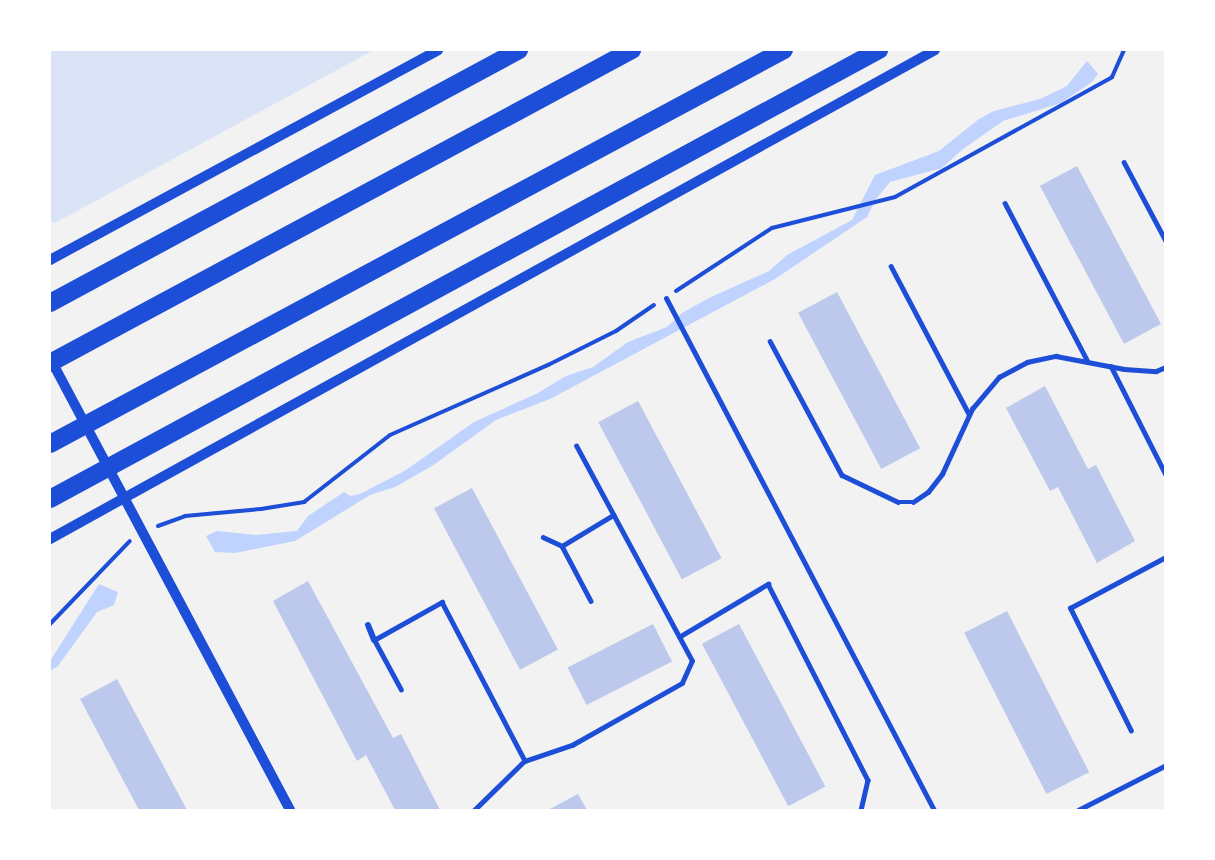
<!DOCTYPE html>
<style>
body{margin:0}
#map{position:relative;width:1215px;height:860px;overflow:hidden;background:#f2f2f2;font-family:"PT Sans",sans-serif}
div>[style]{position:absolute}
.green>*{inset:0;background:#dbe4f7}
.water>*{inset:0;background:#bfd3fe}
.building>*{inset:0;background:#bdc9ec;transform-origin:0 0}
.path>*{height:4px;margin:-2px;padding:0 2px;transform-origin:2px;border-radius:2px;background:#1d4ed8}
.service>*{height:4.5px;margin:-2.25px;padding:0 2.25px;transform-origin:2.25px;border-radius:2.25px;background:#1d4ed8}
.pedestrian>*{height:5px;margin:-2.5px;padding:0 2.5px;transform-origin:2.5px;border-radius:2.5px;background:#1d4ed8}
.minor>*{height:6px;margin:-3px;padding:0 3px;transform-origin:3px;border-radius:3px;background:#1d4ed8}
.tertiary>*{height:10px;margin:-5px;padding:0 5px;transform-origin:5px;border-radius:5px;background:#1d4ed8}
.motorway>*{height:18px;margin:-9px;padding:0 9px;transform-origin:9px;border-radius:9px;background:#1d4ed8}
span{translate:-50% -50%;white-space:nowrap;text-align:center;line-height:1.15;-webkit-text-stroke:4.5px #fff;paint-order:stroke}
.frame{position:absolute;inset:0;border:51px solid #fff;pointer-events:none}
</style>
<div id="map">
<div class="green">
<i style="clip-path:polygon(50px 50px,374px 50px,55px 223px,50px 221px)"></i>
</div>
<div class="water">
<i style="clip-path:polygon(1087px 61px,1098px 74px,1092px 82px,1061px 103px,1003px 121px,963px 149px,942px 168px,890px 182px,876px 199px,867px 217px,775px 279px,550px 399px,496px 420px,432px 466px,395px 487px,370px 495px,295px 541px,235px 553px,215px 552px,206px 536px,217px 531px,256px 535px,297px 531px,308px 516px,344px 492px,350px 496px,360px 494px,406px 470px,474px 422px,538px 393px,566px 376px,593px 367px,628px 342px,667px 327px,682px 313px,709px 298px,769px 271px,787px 255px,852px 220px,875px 175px,939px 151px,979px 119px,994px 111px,1040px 99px,1067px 86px)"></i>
<i style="clip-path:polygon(99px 584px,118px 592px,114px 605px,97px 612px,58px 666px,50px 671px,50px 661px)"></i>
</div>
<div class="building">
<i style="left:1077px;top:166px;width:179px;height:42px;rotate:62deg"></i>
<i style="left:837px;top:292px;width:177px;height:44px;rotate:62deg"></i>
<i style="clip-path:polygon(1045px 386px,1088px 469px,1096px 465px,1135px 541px,1097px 563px,1058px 487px,1050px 491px,1006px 408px)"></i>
<i style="left:638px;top:401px;width:178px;height:45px;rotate:62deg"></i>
<i style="left:472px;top:488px;width:183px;height:43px;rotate:62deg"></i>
<i style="clip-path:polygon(308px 581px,393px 738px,401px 734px,440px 810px,395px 810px,366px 755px,357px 761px,273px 601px)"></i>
<i style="left:1007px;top:611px;width:181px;height:48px;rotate:63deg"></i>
<i style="left:653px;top:624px;width:42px;height:96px;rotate:63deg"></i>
<i style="left:739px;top:624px;width:184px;height:42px;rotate:62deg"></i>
<i style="clip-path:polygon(117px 679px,187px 810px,139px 810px,80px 699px)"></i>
<i style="clip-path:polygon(578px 794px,587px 810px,548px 810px)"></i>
</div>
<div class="path">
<i style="left:676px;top:291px;width:115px;rotate:-33.3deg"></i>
<i style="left:772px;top:228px;width:127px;rotate:-14.1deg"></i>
<i style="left:895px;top:197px;width:248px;rotate:-28.9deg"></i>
<i style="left:1112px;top:77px;width:30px;rotate:-66deg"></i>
<i style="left:158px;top:526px;width:29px;rotate:-20deg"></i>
<i style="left:185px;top:516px;width:76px;rotate:-5.3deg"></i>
<i style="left:261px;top:509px;width:44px;rotate:-9.2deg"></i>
<i style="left:304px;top:502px;width:109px;rotate:-37.9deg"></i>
<i style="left:390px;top:435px;width:173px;rotate:-23.9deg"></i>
<i style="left:548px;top:365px;width:76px;rotate:-26.6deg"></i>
<i style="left:616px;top:331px;width:46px;rotate:-34.4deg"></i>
<i style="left:50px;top:624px;width:115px;rotate:-46.1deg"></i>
</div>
<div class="service">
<i style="left:1124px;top:162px;width:89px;rotate:62deg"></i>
<i style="left:1005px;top:203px;width:179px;rotate:62.4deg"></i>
<i style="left:891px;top:266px;width:167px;rotate:62.2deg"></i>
<i style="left:770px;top:341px;width:152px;rotate:61.8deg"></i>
<i style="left:842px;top:475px;width:62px;rotate:25.7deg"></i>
<i style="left:898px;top:502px;width:15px"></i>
<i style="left:913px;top:502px;width:18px;rotate:-34deg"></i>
<i style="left:928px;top:492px;width:23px;rotate:-52deg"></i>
<i style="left:942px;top:474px;width:72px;rotate:-65.2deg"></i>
<i style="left:972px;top:409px;width:42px;rotate:-49.8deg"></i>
<i style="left:999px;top:377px;width:32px;rotate:-28deg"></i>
<i style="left:1027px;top:362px;width:30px;rotate:-12deg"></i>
<i style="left:1056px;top:356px;width:69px;rotate:10.8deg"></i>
<i style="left:1124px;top:369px;width:32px;rotate:4deg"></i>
<i style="left:1156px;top:371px;width:11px;rotate:-22deg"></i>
<i style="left:1111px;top:366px;width:122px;rotate:63.2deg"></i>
<i style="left:543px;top:537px;width:21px;rotate:25deg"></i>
<i style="left:562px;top:546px;width:60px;rotate:-31.3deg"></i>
<i style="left:562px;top:546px;width:62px;rotate:62.2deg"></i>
<i style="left:679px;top:637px;width:104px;rotate:-30.8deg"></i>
<i style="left:768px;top:584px;width:220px;rotate:63deg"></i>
<i style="left:868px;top:780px;width:31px;rotate:103deg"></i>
<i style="left:401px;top:690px;width:57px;rotate:-118.4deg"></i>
<i style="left:374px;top:640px;width:78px;rotate:-29.2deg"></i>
<i style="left:442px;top:602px;width:179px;rotate:62.4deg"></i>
<i style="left:525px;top:761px;width:70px;rotate:135.6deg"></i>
<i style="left:1131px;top:731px;width:137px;rotate:-116.4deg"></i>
<i style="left:1070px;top:608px;width:109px;rotate:-28deg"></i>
<i style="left:525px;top:761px;width:50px;rotate:-18.8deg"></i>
<i style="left:572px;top:745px;width:126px;rotate:-29.4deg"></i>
<i style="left:682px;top:683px;width:24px;rotate:-66deg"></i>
<i style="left:692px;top:661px;width:244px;rotate:-118.3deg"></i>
</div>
<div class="pedestrian">
<i style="left:666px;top:298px;width:578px;rotate:62.37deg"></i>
<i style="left:1078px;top:810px;width:99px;rotate:-27.1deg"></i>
</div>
<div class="minor">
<i style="left:368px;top:625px;width:16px;rotate:68deg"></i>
</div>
<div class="tertiary">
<i style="left:50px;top:260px;width:441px;rotate:-28.4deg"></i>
<i style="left:50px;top:358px;width:512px;rotate:62.03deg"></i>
<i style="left:50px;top:539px;width:1011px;rotate:-28.92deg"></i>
</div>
<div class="motorway">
<i style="left:50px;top:303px;width:533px;rotate:-28.34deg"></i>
<i style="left:50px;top:363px;width:661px;rotate:-28.27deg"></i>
<i style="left:50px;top:444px;width:833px;rotate:-28.23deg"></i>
<i style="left:50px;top:499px;width:943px;rotate:-28.44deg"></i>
</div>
<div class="frame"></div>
</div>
